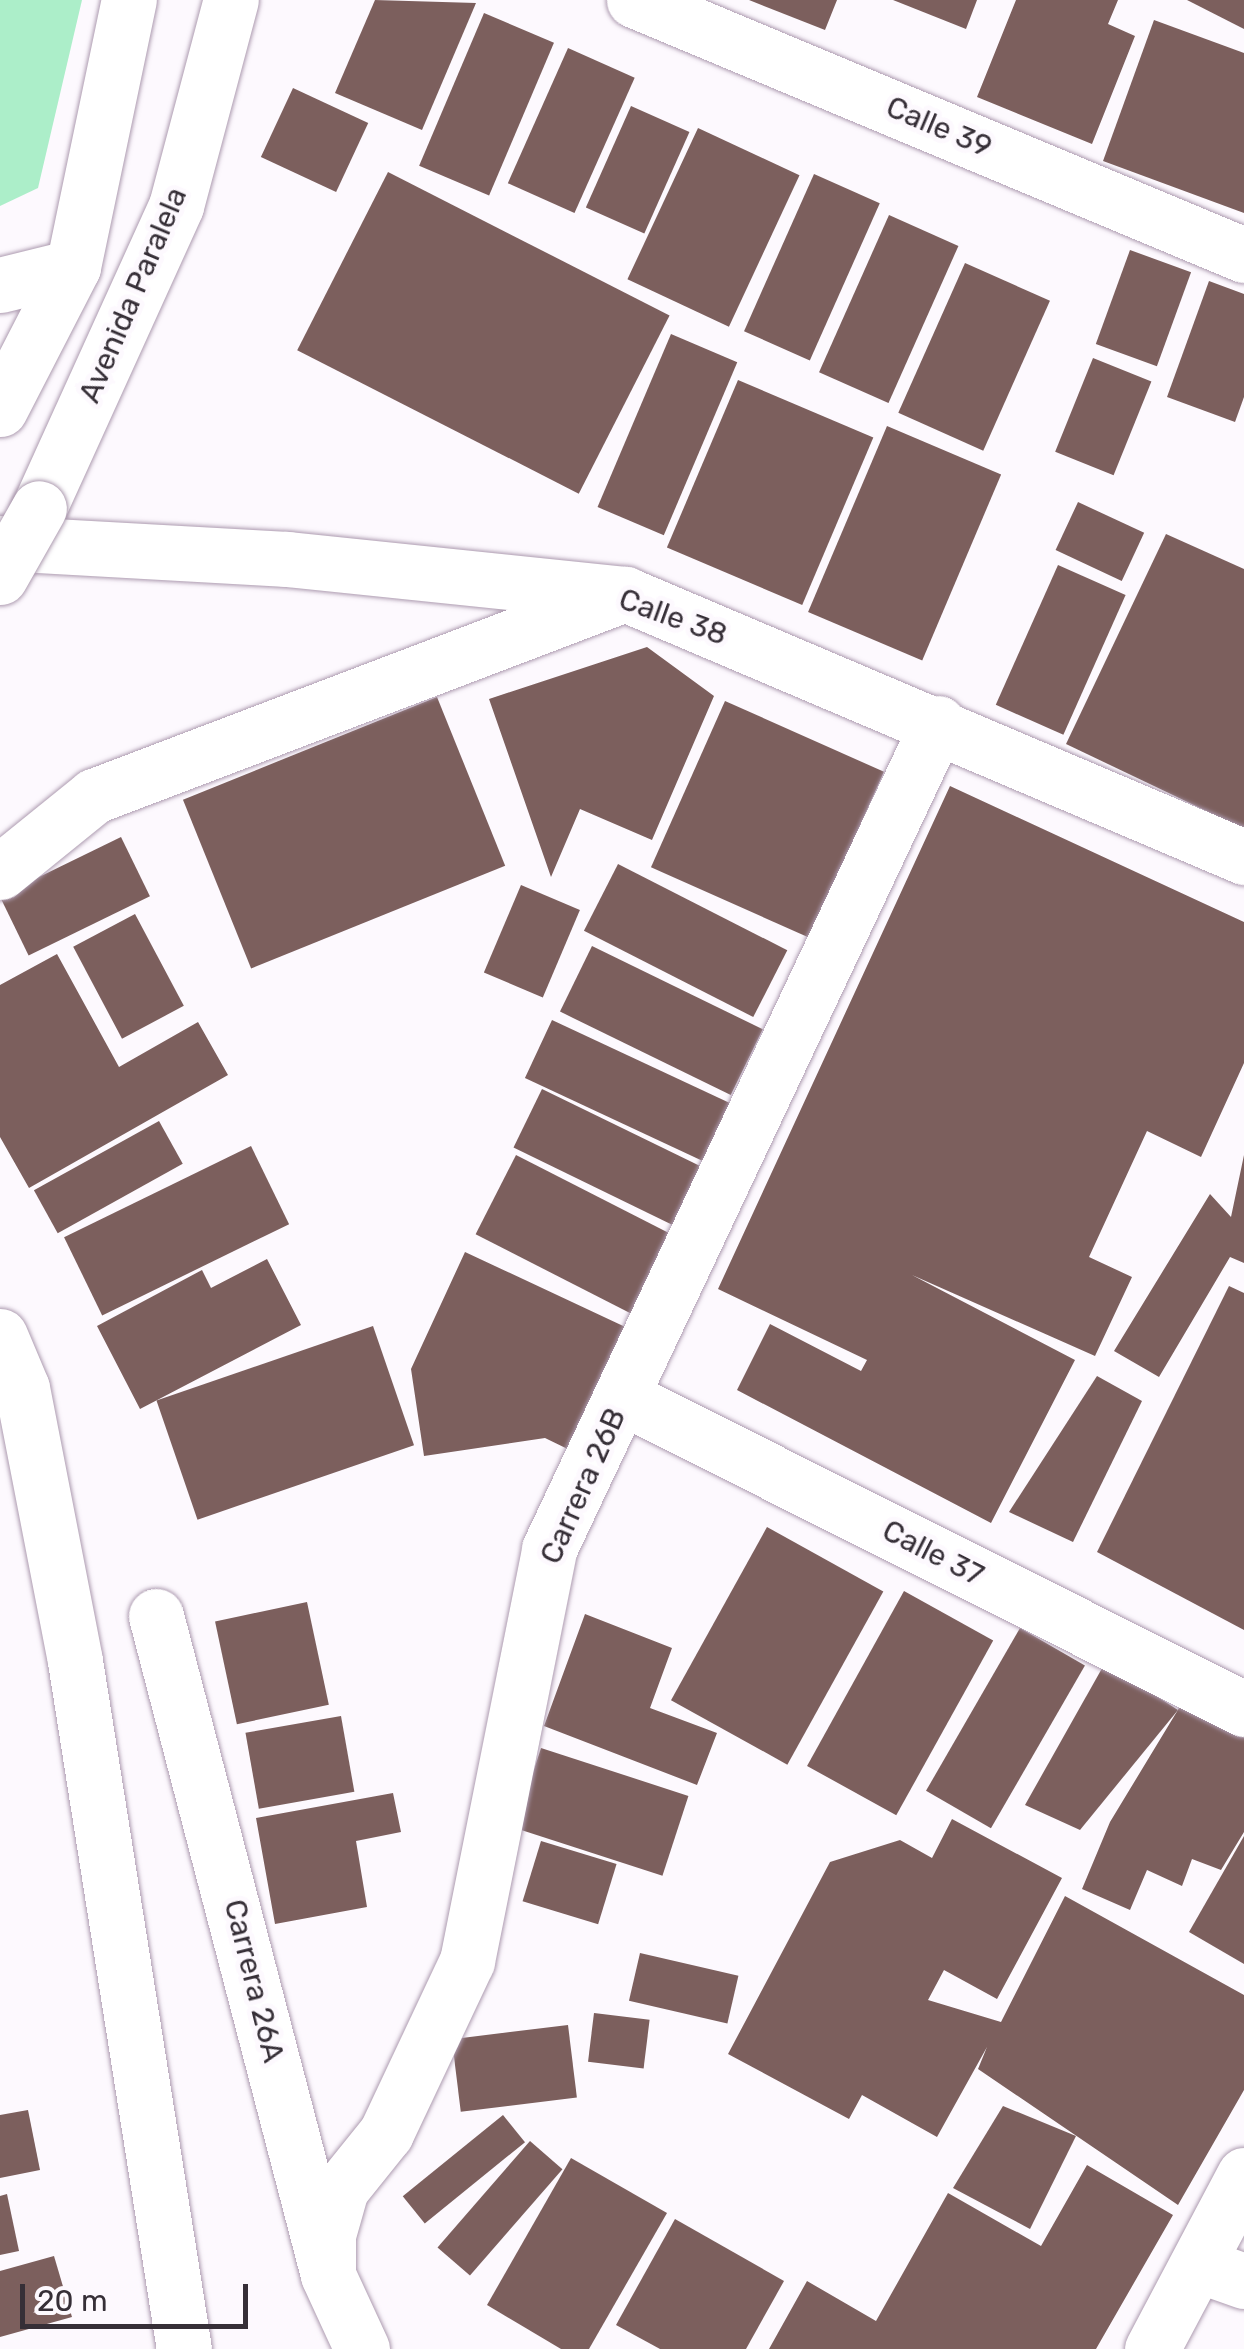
<!DOCTYPE html>
<style>
body{margin:0}
#map{position:relative;width:1244px;height:2349px;overflow:hidden;background:#fdf9fe;font-family:Rubik,sans-serif}
div>[style]{position:absolute}
.green>*{inset:0;background:#aceec9}
.building>*{inset:0;background:#7c5f5d;transform-origin:0 0}
.roads{filter:drop-shadow(0 0 2px #ad9bb0) drop-shadow(0 0 2px #ad9bb0)}
.street>*{height:55px;margin:-27.5px;padding:0 27.5px;transform-origin:27.5px;border-radius:27.5px;background:#fff}
.secondary>*{height:55px;margin:-27.5px;padding:0 27.5px;transform-origin:27.5px;border-radius:27.5px;background:#fff}
.primary>*{height:55px;margin:-27.5px;padding:0 27.5px;transform-origin:27.5px;border-radius:27.5px;background:#fff}
.bridges{filter:drop-shadow(0 0 2px #ad9bb0) drop-shadow(0 0 2px #ad9bb0)}
.primary-bridge>*{height:55px;margin:-27.5px;padding:0 27.5px;transform-origin:27.5px;border-radius:27.5px;background:#fff}
span{translate:-50% -50%;white-space:nowrap;text-align:center;line-height:1.15;-webkit-text-stroke:10px #fdf9fe;paint-order:stroke}
.street-label{font-size:30px;color:#362f37}
.scale{position:absolute;left:20px;top:2284px;width:228px;height:45px;box-sizing:border-box;border:5px solid #362f37;border-top:0;padding-left:12px;font-size:30px;line-height:35px;white-space:nowrap;color:#362f37;-webkit-text-stroke:8px #fdf9fe;paint-order:stroke}
</style>
<div id="map">
<div class="green">
<i style="clip-path:polygon(0 0,82px 0,38px 188px,0 206px)"></i>
</div>
<div class="building">
<i style="clip-path:polygon(375px 0,476px 3px,422px 130px,335px 93px)"></i>
<i style="clip-path:polygon(749px 0,837px 0,825px 30px)"></i>
<i style="clip-path:polygon(893px 0,977px 0,966px 29px)"></i>
<i style="clip-path:polygon(1016px 0,1118px 0,1108px 24px,1135px 36px,1092px 144px,977px 97px)"></i>
<i style="clip-path:polygon(1187px 0,1244px 0,1244px 29px)"></i>
<i style="left:484px;top:13px;width:76px;height:166px;rotate:23deg"></i>
<i style="clip-path:polygon(1154px 20px,1244px 53px,1244px 213px,1103px 161px)"></i>
<i style="left:568px;top:48px;width:73px;height:148px;rotate:24deg"></i>
<i style="left:293px;top:88px;width:83px;height:76px;rotate:25deg"></i>
<i style="left:631px;top:106px;width:64px;height:111px;rotate:24deg"></i>
<i style="left:698px;top:128px;width:112px;height:167px;rotate:25deg"></i>
<i style="left:388px;top:172px;width:316px;height:200px;rotate:27deg"></i>
<i style="left:814px;top:174px;width:72px;height:172px;rotate:24deg"></i>
<i style="left:889px;top:215px;width:76px;height:172px;rotate:24deg"></i>
<i style="left:1130px;top:250px;width:65px;height:100px;rotate:20deg"></i>
<i style="left:965px;top:263px;width:93px;height:164px;rotate:24deg"></i>
<i style="clip-path:polygon(1209px 281px,1244px 294px,1244px 397px,1235px 422px,1167px 397px)"></i>
<i style="left:671px;top:334px;width:72px;height:188px;rotate:23deg"></i>
<i style="left:1093px;top:358px;width:63px;height:101px;rotate:22deg"></i>
<i style="left:738px;top:380px;width:147px;height:182px;rotate:23deg"></i>
<i style="left:887px;top:426px;width:124px;height:202px;rotate:23deg"></i>
<i style="left:1078px;top:502px;width:73px;height:53px;rotate:25deg"></i>
<i style="clip-path:polygon(1166px 534px,1244px 569px,1244px 829px,1066px 744px)"></i>
<i style="left:1058px;top:565px;width:74px;height:153px;rotate:24deg"></i>
<i style="clip-path:polygon(647px 647px,714px 696px,652px 840px,580px 809px,551px 877px,489px 699px)"></i>
<i style="left:437px;top:697px;width:182px;height:274px;rotate:68deg"></i>
<i style="left:725px;top:701px;width:174px;height:182px;rotate:24deg"></i>
<i style="clip-path:polygon(950px 786px,1244px 922px,1244px 1063px,1201px 1157px,1147px 1131px,1089px 1257px,1132px 1277px,1095px 1356px,912px 1275px,1075px 1360px,991px 1523px,737px 1390px,770px 1324px,861px 1371px,867px 1360px,718px 1289px)"></i>
<i style="left:121px;top:837px;width:66px;height:135px;rotate:64deg"></i>
<i style="left:618px;top:864px;width:190px;height:75px;rotate:27deg"></i>
<i style="left:521px;top:885px;width:64px;height:95px;rotate:23deg"></i>
<i style="left:135px;top:914px;width:104px;height:70px;rotate:62deg"></i>
<i style="left:592px;top:946px;width:190px;height:73px;rotate:26deg"></i>
<i style="clip-path:polygon(57px 954px,119px 1067px,198px 1022px,228px 1075px,29px 1188px,0 1137px,0 985px)"></i>
<i style="left:552px;top:1020px;width:205px;height:64px;rotate:25deg"></i>
<i style="left:542px;top:1089px;width:193px;height:65px;rotate:26deg"></i>
<i style="left:159px;top:1121px;width:49px;height:143px;rotate:61deg"></i>
<i style="left:251px;top:1146px;width:87px;height:208px;rotate:64deg"></i>
<i style="left:516px;top:1155px;width:182px;height:89px;rotate:27deg"></i>
<i style="clip-path:polygon(1244px 1155px,1244px 1263px,1230px 1257px,1159px 1377px,1114px 1351px,1210px 1194px,1231px 1217px)"></i>
<i style="clip-path:polygon(465px 1252px,636px 1332px,580px 1455px,545px 1438px,424px 1456px,411px 1369px)"></i>
<i style="clip-path:polygon(267px 1259px,301px 1325px,140px 1409px,97px 1326px,202px 1270px,211px 1288px)"></i>
<i style="clip-path:polygon(1229px 1286px,1244px 1293px,1244px 1630px,1097px 1552px)"></i>
<i style="left:373px;top:1326px;width:126px;height:229px;rotate:71deg"></i>
<i style="clip-path:polygon(1097px 1376px,1142px 1401px,1073px 1542px,1009px 1512px)"></i>
<i style="left:767px;top:1527px;width:133px;height:198px;rotate:29deg"></i>
<i style="left:904px;top:1591px;width:102px;height:200px;rotate:29deg"></i>
<i style="left:307px;top:1602px;width:105px;height:94px;rotate:78deg"></i>
<i style="clip-path:polygon(585px 1614px,672px 1648px,650px 1708px,717px 1733px,697px 1785px,544px 1726px)"></i>
<i style="left:1020px;top:1628px;width:75px;height:188px;rotate:30deg"></i>
<i style="clip-path:polygon(1105px 1663px,1178px 1710px,1080px 1830px,1025px 1805px)"></i>
<i style="clip-path:polygon(1190px 1690px,1244px 1717px,1244px 1832px,1221px 1870px,1192px 1859px,1182px 1886px,1147px 1870px,1130px 1910px,1082px 1889px,1110px 1822px)"></i>
<i style="left:341px;top:1716px;width:77px;height:97px;rotate:80deg"></i>
<i style="left:541px;top:1748px;width:155px;height:84px;rotate:18deg"></i>
<i style="clip-path:polygon(393px 1793px,401px 1832px,356px 1841px,367px 1907px,275px 1924px,256px 1818px)"></i>
<i style="clip-path:polygon(952px 1819px,1062px 1878px,997px 1999px,944px 1970px,928px 2000px,1001px 2022px,1065px 1896px,1244px 1995px,1244px 2090px,1178px 2205px,978px 2069px,987px 2047px,937px 2137px,862px 2095px,849px 2119px,728px 2054px,830px 1862px,900px 1840px,932px 1858px)"></i>
<i style="clip-path:polygon(1244px 1836px,1244px 1964px,1189px 1932px)"></i>
<i style="left:541px;top:1841px;width:79px;height:63px;rotate:17deg"></i>
<i style="left:640px;top:1953px;width:101px;height:49px;rotate:13deg"></i>
<i style="left:594px;top:2013px;width:56px;height:49px;rotate:7deg"></i>
<i style="left:568px;top:2025px;width:73px;height:117px;rotate:83deg"></i>
<i style="clip-path:polygon(1003px 2106px,1076px 2136px,1030px 2229px,953px 2188px)"></i>
<i style="clip-path:polygon(28px 2110px,40px 2170px,0 2178px,0 2115px)"></i>
<i style="left:503px;top:2115px;width:35px;height:129px;rotate:51deg"></i>
<i style="left:530px;top:2141px;width:43px;height:141px;rotate:41deg"></i>
<i style="clip-path:polygon(571px 2158px,667px 2213px,589px 2349px,561px 2349px,487px 2305px)"></i>
<i style="clip-path:polygon(1087px 2165px,1173px 2215px,1096px 2349px,769px 2349px,807px 2281px,876px 2321px,948px 2193px,1041px 2246px)"></i>
<i style="clip-path:polygon(7px 2194px,19px 2251px,0 2255px,0 2196px)"></i>
<i style="clip-path:polygon(675px 2219px,784px 2281px,746px 2349px,660px 2349px,616px 2325px)"></i>
<i style="clip-path:polygon(54px 2256px,72px 2317px,0 2337px,0 2271px)"></i>
</div>
<div class="roads">
<div class="street">
<i style="left:156px;top:1616px;width:677px;rotate:75.37deg"></i>
<i style="left:1199px;top:2265px;width:48px;rotate:19.6deg"></i>
</div>
<div class="secondary">
<i style="left:634px;top:0;width:661px;rotate:22.69deg"></i>
<i style="left:0;top:543px;width:287px;rotate:3.2deg"></i>
<i style="left:287px;top:559px;width:340px;rotate:5.9deg"></i>
<i style="left:625px;top:594px;width:673px;rotate:23.02deg"></i>
<i style="left:0;top:1336px;width:56px;rotate:67.1deg"></i>
<i style="left:22px;top:1388px;width:278px;rotate:79deg"></i>
<i style="left:75px;top:1661px;width:697px;rotate:81deg"></i>
<i style="left:622px;top:1397px;width:696px;rotate:26.64deg"></i>
<i style="left:362px;top:2349px;width:81px;rotate:-114.7deg"></i>
<i style="left:328px;top:2275px;width:40px;rotate:-90deg"></i>
<i style="left:328px;top:2235px;width:48px;rotate:-74.2deg"></i>
<i style="left:341px;top:2189px;width:72px;rotate:-51.2deg"></i>
<i style="left:386px;top:2133px;width:190px;rotate:-64.8deg"></i>
<i style="left:467px;top:1961px;width:420px;rotate:-78.7deg"></i>
<i style="left:549px;top:1549px;width:913px;rotate:-64.78deg"></i>
<i style="left:1152px;top:2349px;width:197px;rotate:-62.1deg"></i>
</div>
<div class="primary">
<i style="left:0;top:285px;width:75px;rotate:-13.9deg"></i>
<i style="left:0;top:409px;width:160px;rotate:-62.8deg"></i>
<i style="left:73px;top:267px;width:273px;rotate:-78.2deg"></i>
<i style="left:39px;top:508px;width:332px;rotate:-65.6deg"></i>
<i style="left:176px;top:206px;width:213px;rotate:-75.1deg"></i>
<i style="left:0;top:872px;width:121px;rotate:-39deg"></i>
<i style="left:94px;top:796px;width:568px;rotate:-20.83deg"></i>
</div>
</div>
<div class="bridges">
<div class="primary-bridge">
<i style="left:0;top:577px;width:79px;rotate:-60.5deg"></i>
</div>
</div>
<div class="street-label">
<span style="left:939px;top:127px;rotate:23deg">Calle 39</span>
<span style="left:133px;top:295px;rotate:-67deg">Avenida Paralela</span>
<span style="left:673px;top:617px;rotate:20deg">Calle 38</span>
<span style="left:583px;top:1486px;rotate:-66deg">Carrera 26B</span>
<span style="left:933px;top:1553px;rotate:27deg">Calle 37</span>
<span style="left:254px;top:1981px;rotate:76deg">Carrera 26A</span>
</div>
<div class="scale">20 m</div>
</div>
